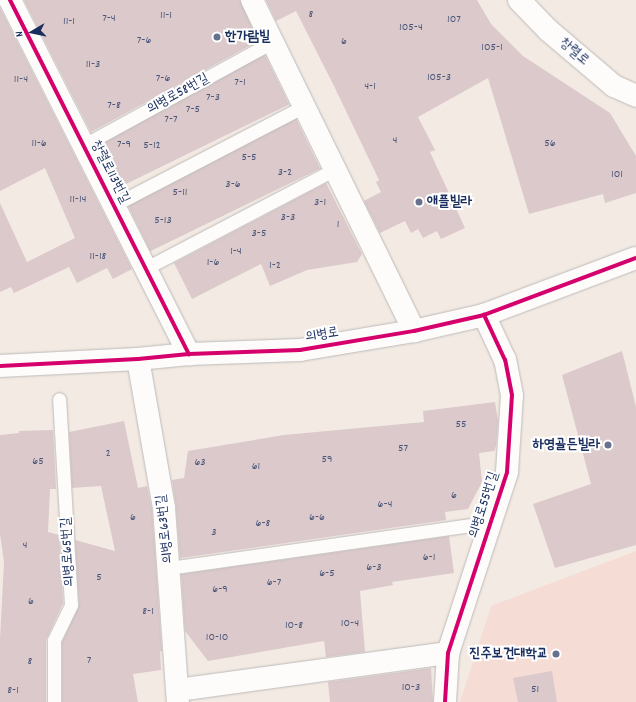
<!DOCTYPE html>
<meta charset="utf-8">
<style>
body{margin:0}
#map{position:relative;width:636px;height:702px;overflow:hidden;background:#f3ebe3;font-family:Dekko,"Poor Story",sans-serif}
div>[style]{position:absolute}
.built>*{inset:0;background:#f5dcd5}
.building>*{inset:0;background:#dbc9cb;transform-origin:0 0}
.roads{filter:drop-shadow(0 0 1px #bdbaba) drop-shadow(0 0 1px #bdbaba)}
.service>*{height:13px;margin:-6.5px;padding:0 6.5px;transform-origin:6.5px;border-radius:6.5px;background:#fdfcfb}
.minor>*{height:22px;margin:-11px;padding:0 11px;transform-origin:11px;border-radius:11px;background:#fdfcfb}
.tertiary>*{height:22px;margin:-11px;padding:0 11px;transform-origin:11px;border-radius:11px;background:#fdfcfb}
.cycleway>*{height:4px;margin:-2px;padding:0 2px;transform-origin:2px;border-radius:2px;background:#d6006c}
.dots>*{width:11px;height:11px;translate:-50% -50%;box-sizing:border-box;border:2px solid #fff;border-radius:50%}
span{translate:-50% -50%;white-space:nowrap;text-align:center;line-height:1.15;-webkit-text-stroke:4px #fff;paint-order:stroke}
.number-label{font-size:12px;color:#4b5679}
.number-label span{-webkit-text-stroke-width:0}
.poi-label{font-size:14px;color:#1b2f5e;font-weight:700}
.left{translate:0 -50%;text-align:left}
.right{translate:-100% -50%;text-align:right}
.street-label{font-size:14px;color:#1b2f5e}
.north{position:absolute;left:12px;top:12px;width:40px;height:40px;-webkit-text-stroke:3px #fff;paint-order:stroke;rotate:261deg;font-size:11px;font-weight:700;line-height:16px;text-align:center;color:#1b2f5e}
.north::after{content:'';display:block;margin:auto;width:14px;height:18px;background:#1b2f5e;clip-path:polygon(50% 0,100% 100%,50% 72%,0 100%)}
</style>
<div id="map">
<div class="built">
<i style="clip-path:polygon(636px 551px,636px 702px,460px 702px,491px 606px)"></i>
</div>
<div class="building">
<i style="clip-path:polygon(24px 0,240px 0,258px 41px,91px 132px)"></i>
<i style="clip-path:polygon(266px 0,477px 0,491px 24px,523px 56px,610px 113px,636px 156px,636px 193px,605px 203px,603px 194px,529px 214px,488px 78px,418px 117px,435px 150px,430px 152px,465px 228px,441px 239px,437px 231px,423px 238px,418px 229px,411px 233px,405px 221px,380px 233px,364px 201px,381px 192px,376px 182px,379px 180px,334px 86px,296px 11px,276px 21px)"></i>
<i style="clip-path:polygon(0 8px,132px 269px,113px 279px,107px 268px,77px 283px,69px 267px,14px 293px,11px 287px,0 292px,0 203px,27px 262px,75px 238px,45px 168px,0 191px)"></i>
<i style="left:265px;top:55px;width:55px;height:190px;rotate:64deg"></i>
<i style="left:296px;top:119px;width:55px;height:189px;rotate:64deg"></i>
<i style="clip-path:polygon(326px 183px,362px 254px,357px 262px,307px 270px,270px 286px,261px 264px,192px 299px,174px 263px)"></i>
<i style="clip-path:polygon(622px 351px,636px 407px,636px 545px,555px 568px,533px 504px,591px 484px,562px 375px)"></i>
<i style="clip-path:polygon(495px 402px,498px 421px,496px 446px,494px 451px,479px 453px,482px 482px,468px 509px,445px 512px,446px 520px,180px 558px,176px 507px,172px 480px,184px 478px,188px 451px,284px 435px,424px 422px,423px 411px)"></i>
<i style="clip-path:polygon(124px 421px,138px 488px,147px 486px,152px 510px,162px 652px,160px 651px,161px 670px,133px 674px,138px 702px,62px 702px,62px 642px,79px 605px,75px 540px,115px 551px,101px 486px,72px 488px,69px 432px)"></i>
<i style="clip-path:polygon(53px 430px,56px 489px,50px 489px,48px 532px,59px 535px,63px 603px,46px 640px,46px 702px,0 702px,0 639px,4px 562px,0 534px,0 435px,19px 433px,19px 431px)"></i>
<i style="clip-path:polygon(449px 536px,454px 573px,392px 582px,393px 585px,360px 591px,365px 652px,326px 657px,324px 641px,208px 661px,185px 631px,181px 574px)"></i>
<i style="clip-path:polygon(431px 668px,433px 702px,330px 702px,328px 682px)"></i>
<i style="clip-path:polygon(552px 671px,557px 702px,518px 702px,513px 678px)"></i>
</div>
<div class="roads">
<div class="service">
<i style="left:84px;top:145px;width:214px;rotate:-28.7deg"></i>
<i style="left:114px;top:205px;width:214px;rotate:-27.5deg"></i>
<i style="left:146px;top:268px;width:213px;rotate:-27.6deg"></i>
<i style="left:169px;top:568px;width:325px;rotate:-8.1deg"></i>
<i style="left:54px;top:702px;width:62px;rotate:-90deg"></i>
<i style="left:54px;top:640px;width:39px;rotate:-64deg"></i>
<i style="left:71px;top:605px;width:206px;rotate:-93.3deg"></i>
</div>
<div class="minor">
<i style="left:10px;top:0;width:397px;rotate:63.2deg"></i>
<i style="left:252px;top:0;width:369px;rotate:63.9deg"></i>
<i style="left:138px;top:359px;width:151px;rotate:80.1deg"></i>
<i style="left:164px;top:508px;width:195px;rotate:85.9deg"></i>
<i style="left:178px;top:690px;width:273px;rotate:-7.8deg"></i>
<i style="left:445px;top:702px;width:49px;rotate:-86.5deg"></i>
<i style="left:448px;top:653px;width:190px;rotate:-71.9deg"></i>
<i style="left:507px;top:472px;width:77px;rotate:-86.3deg"></i>
<i style="left:512px;top:395px;width:36px;rotate:-101deg"></i>
<i style="left:505px;top:360px;width:50px;rotate:-115deg"></i>
</div>
<div class="tertiary">
<i style="left:519px;top:0;width:42px;rotate:46deg"></i>
<i style="left:548px;top:30px;width:87px;rotate:40.3deg"></i>
<i style="left:614px;top:86px;width:24px;rotate:24deg"></i>
<i style="left:0;top:366px;width:138px;rotate:-2.9deg"></i>
<i style="left:138px;top:359px;width:51px;rotate:-5.6deg"></i>
<i style="left:189px;top:354px;width:111px;rotate:-2.1deg"></i>
<i style="left:300px;top:350px;width:116px;rotate:-9.5deg"></i>
<i style="left:414px;top:331px;width:72px;rotate:-12.9deg"></i>
<i style="left:484px;top:315px;width:162px;rotate:-20.6deg"></i>
</div>
</div>
<div class="cycleway">
<i style="left:10px;top:0;width:397px;rotate:63.2deg"></i>
<i style="left:0;top:366px;width:138px;rotate:-2.9deg"></i>
<i style="left:138px;top:359px;width:51px;rotate:-5.6deg"></i>
<i style="left:189px;top:354px;width:111px;rotate:-2.1deg"></i>
<i style="left:300px;top:350px;width:116px;rotate:-9.5deg"></i>
<i style="left:414px;top:331px;width:72px;rotate:-12.9deg"></i>
<i style="left:484px;top:315px;width:162px;rotate:-20.6deg"></i>
<i style="left:445px;top:702px;width:49px;rotate:-86.5deg"></i>
<i style="left:448px;top:653px;width:190px;rotate:-71.9deg"></i>
<i style="left:507px;top:472px;width:77px;rotate:-86.3deg"></i>
<i style="left:512px;top:395px;width:36px;rotate:-101deg"></i>
<i style="left:505px;top:360px;width:50px;rotate:-115deg"></i>
</div>
<div class="dots">
<i style="left:217px;top:37px;background:#67718d"></i>
<i style="left:419px;top:202px;background:#67718d"></i>
<i style="left:608px;top:445px;background:#67718d"></i>
<i style="left:556px;top:654px;background:#67718d"></i>
</div>
<div class="number-label">
<span style="left:311px;top:15px">8</span>
<span style="left:166px;top:16px">11-1</span>
<span style="left:109px;top:19px">7-4</span>
<span style="left:454px;top:20px">107</span>
<span style="left:69px;top:22px">11-1</span>
<span style="left:411px;top:28px">105-4</span>
<span style="left:144px;top:41px">7-6</span>
<span style="left:344px;top:42px">6</span>
<span style="left:492px;top:48px">105-1</span>
<span style="left:93px;top:65px">11-3</span>
<span style="left:439px;top:78px">105-3</span>
<span style="left:163px;top:79px">7-6</span>
<span style="left:21px;top:80px">11-4</span>
<span style="left:240px;top:83px">7-1</span>
<span style="left:370px;top:87px">4-1</span>
<span style="left:213px;top:98px">7-3</span>
<span style="left:114px;top:106px">7-8</span>
<span style="left:193px;top:110px">7-5</span>
<span style="left:171px;top:120px">7-7</span>
<span style="left:395px;top:141px">4</span>
<span style="left:39px;top:144px">11-6</span>
<span style="left:550px;top:144px">56</span>
<span style="left:124px;top:145px">7-9</span>
<span style="left:152px;top:146px">5-12</span>
<span style="left:249px;top:158px">5-5</span>
<span style="left:285px;top:173px">3-2</span>
<span style="left:617px;top:175px">101</span>
<span style="left:233px;top:185px">3-6</span>
<span style="left:180px;top:193px">5-11</span>
<span style="left:78px;top:200px">11-14</span>
<span style="left:320px;top:203px">3-1</span>
<span style="left:288px;top:218px">3-3</span>
<span style="left:163px;top:221px">5-13</span>
<span style="left:338px;top:225px">1</span>
<span style="left:259px;top:234px">3-5</span>
<span style="left:236px;top:252px">1-4</span>
<span style="left:98px;top:257px">11-18</span>
<span style="left:213px;top:263px">1-6</span>
<span style="left:275px;top:266px">1-2</span>
<span style="left:461px;top:425px">55</span>
<span style="left:403px;top:449px">57</span>
<span style="left:108px;top:454px">2</span>
<span style="left:327px;top:460px">59</span>
<span style="left:38px;top:462px">65</span>
<span style="left:200px;top:463px">63</span>
<span style="left:256px;top:467px">61</span>
<span style="left:454px;top:496px">6</span>
<span style="left:385px;top:505px">6-4</span>
<span style="left:133px;top:518px">6</span>
<span style="left:317px;top:518px">6-6</span>
<span style="left:263px;top:524px">6-8</span>
<span style="left:214px;top:533px">3</span>
<span style="left:25px;top:546px">4</span>
<span style="left:429px;top:558px">6-1</span>
<span style="left:374px;top:568px">6-3</span>
<span style="left:327px;top:574px">6-5</span>
<span style="left:99px;top:578px">5</span>
<span style="left:274px;top:583px">6-7</span>
<span style="left:220px;top:590px">6-9</span>
<span style="left:31px;top:602px">6</span>
<span style="left:148px;top:612px">8-1</span>
<span style="left:350px;top:624px">10-4</span>
<span style="left:294px;top:626px">10-8</span>
<span style="left:217px;top:638px">10-10</span>
<span style="left:89px;top:661px">7</span>
<span style="left:30px;top:662px">8</span>
<span style="left:411px;top:688px">10-3</span>
<span style="left:535px;top:690px">51</span>
<span style="left:13px;top:691px">8-1</span>
</div>
<div class="poi-label">
<span class="left" style="left:225px;top:37px">한가람빌</span>
<span class="left" style="left:427px;top:202px">애플빌라</span>
<span class="right" style="left:600px;top:445px">하영골든빌라</span>
<span class="right" style="left:548px;top:654px">진주보건대학교</span>
</div>
<div class="street-label">
<span style="left:574px;top:52px;rotate:40deg">창렬로</span>
<span style="left:178px;top:94px;rotate:-29deg">의병로58번길</span>
<span style="left:110px;top:172px;rotate:63deg">창렬로113번길</span>
<span style="left:322px;top:335px;rotate:-9deg">의병로</span>
<span style="left:484px;top:505px;rotate:-72deg">의병로55번길</span>
<span style="left:165px;top:529px;rotate:-96deg">의병로63번길</span>
<span style="left:68px;top:552px;rotate:-93deg">의병로65번길</span>
</div>
<div class="north">N</div>
</div>
